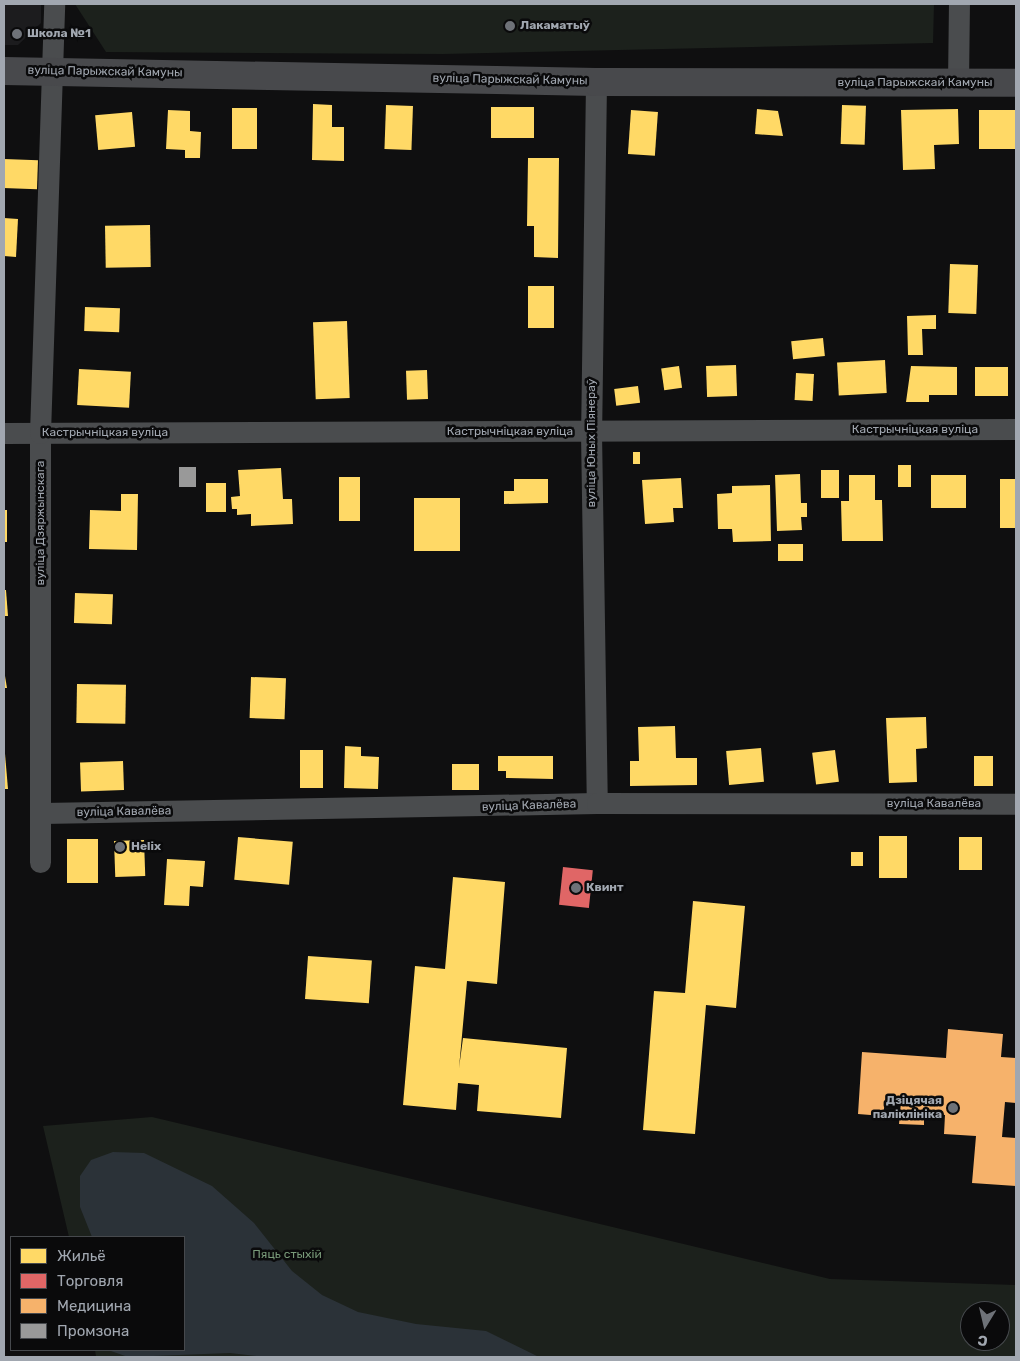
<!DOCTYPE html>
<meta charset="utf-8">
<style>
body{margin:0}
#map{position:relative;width:1020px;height:1361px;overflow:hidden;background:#0f0f10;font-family:Rubik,sans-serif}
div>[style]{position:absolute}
.built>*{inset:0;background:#1c1c1e}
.green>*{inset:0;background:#1c211c}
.water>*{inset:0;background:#2b3238}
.homes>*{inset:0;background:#ffd966;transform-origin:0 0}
.shops>*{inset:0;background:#e06666;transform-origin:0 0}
.health>*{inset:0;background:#f6b26b}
.industry>*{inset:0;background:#999;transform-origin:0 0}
.street>*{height:21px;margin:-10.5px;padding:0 10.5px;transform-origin:10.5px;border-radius:10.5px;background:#4a4c4e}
.secondary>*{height:28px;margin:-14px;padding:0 14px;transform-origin:14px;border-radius:14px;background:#48494c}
.dots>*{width:14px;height:14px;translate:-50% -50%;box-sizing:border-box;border:2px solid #0a0a0b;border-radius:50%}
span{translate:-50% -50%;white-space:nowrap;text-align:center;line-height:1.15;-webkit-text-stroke:5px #0a0a0b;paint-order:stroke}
.poi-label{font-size:12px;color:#a1a7b0;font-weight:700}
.left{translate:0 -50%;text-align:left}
.right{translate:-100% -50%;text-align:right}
.street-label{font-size:12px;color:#a1a7b0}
.park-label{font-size:12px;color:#799a79}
.frame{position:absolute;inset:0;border:5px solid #a1a7b0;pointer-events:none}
.legend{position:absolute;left:10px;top:1236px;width:175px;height:115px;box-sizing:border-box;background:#0a0a0b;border:1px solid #46494d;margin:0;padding:6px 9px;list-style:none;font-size:15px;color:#a1a7b0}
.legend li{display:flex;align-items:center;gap:10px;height:25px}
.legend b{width:25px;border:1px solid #46494d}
.north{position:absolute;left:960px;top:1301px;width:50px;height:50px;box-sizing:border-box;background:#0a0a0b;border:1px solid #46494d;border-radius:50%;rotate:189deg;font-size:14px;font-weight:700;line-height:20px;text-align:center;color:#a1a7b0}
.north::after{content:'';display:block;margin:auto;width:18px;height:22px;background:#6e7278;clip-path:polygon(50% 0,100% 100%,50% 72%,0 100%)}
</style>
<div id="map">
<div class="built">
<i style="clip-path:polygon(4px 4px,41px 4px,41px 23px,18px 45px,4px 45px)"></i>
</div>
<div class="green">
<i style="clip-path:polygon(75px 4px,934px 4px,933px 43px,443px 54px,106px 52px)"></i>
<i style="clip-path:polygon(evenodd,152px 1117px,830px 1279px,1016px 1285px,1016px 1357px,96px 1357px,95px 1350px,184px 1350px,184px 1237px,69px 1237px,43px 1126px,152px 1117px,970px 1311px,1000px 1311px,1000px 1341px,970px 1341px,970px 1311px)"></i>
</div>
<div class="water">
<i style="clip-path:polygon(113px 1152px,144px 1153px,212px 1186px,254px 1223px,292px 1271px,322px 1295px,358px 1312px,416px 1324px,486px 1331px,539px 1357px,266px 1357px,230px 1353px,128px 1357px,108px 1350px,184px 1350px,184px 1237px,92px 1237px,80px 1207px,80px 1176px,91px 1160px)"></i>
</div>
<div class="homes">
<i style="clip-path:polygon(313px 104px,332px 105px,332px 127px,344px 127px,344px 161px,312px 160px)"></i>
<i style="left:386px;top:105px;width:27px;height:44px;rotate:2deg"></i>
<i style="left:842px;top:105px;width:24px;height:39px;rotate:2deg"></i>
<i style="left:491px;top:107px;width:43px;height:31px"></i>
<i style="left:232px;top:108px;width:25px;height:41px"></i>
<i style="clip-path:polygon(757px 109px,778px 111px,783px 136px,755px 134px)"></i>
<i style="clip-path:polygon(958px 109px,959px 144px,934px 145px,935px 169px,903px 170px,901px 110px)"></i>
<i style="clip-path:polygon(168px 110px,190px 111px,190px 131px,201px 132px,200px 158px,185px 158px,185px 150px,166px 149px)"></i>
<i style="left:631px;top:110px;width:27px;height:44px;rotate:4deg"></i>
<i style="left:979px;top:110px;width:37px;height:39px"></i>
<i style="left:132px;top:112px;width:35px;height:37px;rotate:85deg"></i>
<i style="clip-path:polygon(528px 158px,559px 158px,558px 258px,534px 257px,534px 226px,527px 226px)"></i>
<i style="left:4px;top:159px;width:34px;height:29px;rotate:2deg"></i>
<i style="clip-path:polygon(4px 218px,18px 219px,16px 257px,4px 256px)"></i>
<i style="left:150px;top:225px;width:42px;height:45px;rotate:89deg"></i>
<i style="left:950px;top:264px;width:28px;height:49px;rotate:2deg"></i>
<i style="left:528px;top:286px;width:26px;height:42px"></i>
<i style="left:85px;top:307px;width:35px;height:24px;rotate:2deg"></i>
<i style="clip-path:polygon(936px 315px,936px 329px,922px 329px,923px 355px,908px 355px,907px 316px)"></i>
<i style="left:347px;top:321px;width:77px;height:34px;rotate:88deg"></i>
<i style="left:823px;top:338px;width:18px;height:32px;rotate:84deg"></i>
<i style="left:885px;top:360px;width:33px;height:48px;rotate:87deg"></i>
<i style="left:736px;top:365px;width:31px;height:30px;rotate:88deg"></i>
<i style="left:679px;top:366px;width:22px;height:18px;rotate:82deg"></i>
<i style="clip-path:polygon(911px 366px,957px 367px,957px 395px,929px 395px,929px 402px,906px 402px)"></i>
<i style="left:975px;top:367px;width:33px;height:29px"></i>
<i style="left:79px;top:369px;width:52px;height:36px;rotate:3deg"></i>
<i style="left:427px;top:370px;width:29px;height:21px;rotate:88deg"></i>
<i style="left:796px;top:373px;width:18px;height:27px;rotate:3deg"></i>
<i style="left:638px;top:386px;width:17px;height:24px;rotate:83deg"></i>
<i style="left:633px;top:452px;width:7px;height:12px"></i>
<i style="left:898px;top:465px;width:13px;height:22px"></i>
<i style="clip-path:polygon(281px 468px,283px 499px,292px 499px,293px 524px,251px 526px,251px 514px,237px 515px,237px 509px,232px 509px,231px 497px,240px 496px,238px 470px)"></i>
<i style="left:821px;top:470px;width:18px;height:28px"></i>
<i style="clip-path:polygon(800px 474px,801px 503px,807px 503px,807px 517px,801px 517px,802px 530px,777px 531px,775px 475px)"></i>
<i style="clip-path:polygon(849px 475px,875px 475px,875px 500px,882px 500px,883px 541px,842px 541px,841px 501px,849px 501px)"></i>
<i style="left:931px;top:475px;width:35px;height:33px"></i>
<i style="left:339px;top:477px;width:21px;height:44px"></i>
<i style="clip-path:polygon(681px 478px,683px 508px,673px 508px,674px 522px,645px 524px,642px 480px)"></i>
<i style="clip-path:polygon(514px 479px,548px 479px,548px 503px,504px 504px,504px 491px,514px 491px)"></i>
<i style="left:1000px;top:479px;width:16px;height:49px"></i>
<i style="left:206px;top:483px;width:20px;height:29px"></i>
<i style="clip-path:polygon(770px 485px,771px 541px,733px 542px,732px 529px,718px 529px,717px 494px,732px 493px,732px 486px)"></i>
<i style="clip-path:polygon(121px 494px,138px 494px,137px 550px,89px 549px,90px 510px,121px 511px)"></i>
<i style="left:414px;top:498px;width:46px;height:53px"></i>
<i style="left:4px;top:510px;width:3px;height:32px"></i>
<i style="left:778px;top:544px;width:25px;height:17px"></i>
<i style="clip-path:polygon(4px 590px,6px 590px,8px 616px,4px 616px)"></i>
<i style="left:75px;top:593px;width:38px;height:30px;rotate:2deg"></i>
<i style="clip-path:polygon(4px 670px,7px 688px,4px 688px)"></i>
<i style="left:251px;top:677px;width:35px;height:41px;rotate:2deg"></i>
<i style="left:77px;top:684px;width:49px;height:39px;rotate:1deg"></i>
<i style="clip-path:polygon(926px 717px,927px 748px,916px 749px,917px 782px,889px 783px,886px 718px)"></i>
<i style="clip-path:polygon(675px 726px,676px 758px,697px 758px,697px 785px,630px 786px,630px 761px,639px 761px,638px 727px)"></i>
<i style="clip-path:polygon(4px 742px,8px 789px,4px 789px)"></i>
<i style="clip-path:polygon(345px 746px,361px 747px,361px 756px,379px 757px,378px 789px,344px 788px)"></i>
<i style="left:761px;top:748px;width:34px;height:35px;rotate:85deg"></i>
<i style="left:300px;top:750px;width:23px;height:38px"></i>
<i style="left:835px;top:750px;width:32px;height:23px;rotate:83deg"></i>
<i style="clip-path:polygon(498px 756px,553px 756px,553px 779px,506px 778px,506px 771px,498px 771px)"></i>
<i style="left:974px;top:756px;width:19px;height:30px"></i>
<i style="left:123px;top:761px;width:29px;height:43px;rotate:88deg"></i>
<i style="left:479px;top:764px;width:26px;height:27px;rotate:90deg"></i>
<i style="left:907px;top:836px;width:42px;height:28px;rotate:90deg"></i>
<i style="left:238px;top:837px;width:55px;height:43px;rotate:5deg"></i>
<i style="left:982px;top:837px;width:33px;height:23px;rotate:90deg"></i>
<i style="left:98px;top:839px;width:44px;height:31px;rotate:90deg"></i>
<i style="left:144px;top:840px;width:36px;height:30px;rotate:88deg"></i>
<i style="left:851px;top:852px;width:12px;height:14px"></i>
<i style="clip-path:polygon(167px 859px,205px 861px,203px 887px,190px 886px,189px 906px,164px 905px)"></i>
<i style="clip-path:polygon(453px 877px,505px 882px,497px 984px,467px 981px,459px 1068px,463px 1038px,567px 1048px,561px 1118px,477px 1111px,479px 1085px,458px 1083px,456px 1110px,403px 1105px,415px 966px,445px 969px)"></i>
<i style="clip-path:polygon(693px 901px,745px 906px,736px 1008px,706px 1005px,695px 1134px,643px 1130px,654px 991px,685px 993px)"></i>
<i style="left:308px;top:956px;width:64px;height:43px;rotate:4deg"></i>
</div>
<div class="shops">
<i style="left:563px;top:867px;width:30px;height:38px;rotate:6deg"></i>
</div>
<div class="health">
<i style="clip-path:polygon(948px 1029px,1003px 1034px,1001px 1057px,1016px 1058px,1016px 1103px,1005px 1102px,1002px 1137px,1016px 1138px,1016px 1186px,972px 1183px,976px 1136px,944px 1134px,945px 1115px,924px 1113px,924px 1125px,899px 1124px,901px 1102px,885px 1101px,883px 1116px,858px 1114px,862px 1052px,946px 1058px)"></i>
</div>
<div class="industry">
<i style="left:179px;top:467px;width:17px;height:20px"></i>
</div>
<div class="street">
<i style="left:596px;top:82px;width:350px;rotate:90.8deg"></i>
<i style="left:591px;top:432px;width:371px;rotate:89.1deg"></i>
<i style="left:958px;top:83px;width:79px;rotate:-89.3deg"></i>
<i style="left:4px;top:433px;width:1012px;rotate:-0.23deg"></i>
<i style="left:42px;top:813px;width:555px;rotate:-1.03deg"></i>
<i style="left:597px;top:803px;width:419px;rotate:0.1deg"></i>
<i style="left:40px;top:862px;width:429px;rotate:-90deg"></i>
<i style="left:40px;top:433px;width:429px;rotate:-88.1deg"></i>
</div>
<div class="secondary">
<i style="left:4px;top:71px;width:592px;rotate:1.06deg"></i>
<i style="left:596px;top:82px;width:420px;rotate:0.1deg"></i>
</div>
<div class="dots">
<i style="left:510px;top:26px;background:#6e7278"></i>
<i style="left:17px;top:34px;background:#6e7278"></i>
<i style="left:120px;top:847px;background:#6e7278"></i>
<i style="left:576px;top:888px;background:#6e7278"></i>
<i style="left:953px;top:1108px;background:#6e7278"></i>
</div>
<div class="poi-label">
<span class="left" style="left:520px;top:26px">Лакаматыў</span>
<span class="left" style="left:27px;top:34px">Школа №1</span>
<span class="left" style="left:131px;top:847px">Helix</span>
<span class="left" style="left:586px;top:888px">Квинт</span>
<span class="right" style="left:942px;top:1108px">Дзіцячая<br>паліклініка</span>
</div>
<div class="street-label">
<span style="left:105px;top:72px;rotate:1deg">вуліца Парыжскай Камуны</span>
<span style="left:510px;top:80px;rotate:1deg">вуліца Парыжскай Камуны</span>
<span style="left:915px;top:83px">вуліца Парыжскай Камуны</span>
<span style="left:915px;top:430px">Кастрычніцкая вуліца</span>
<span style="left:510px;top:432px">Кастрычніцкая вуліца</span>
<span style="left:105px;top:433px">Кастрычніцкая вуліца</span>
<span style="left:592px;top:443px;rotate:-90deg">вуліца Юных Піянераў</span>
<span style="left:41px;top:523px;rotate:-90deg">вуліца Дзяржынскага</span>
<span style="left:934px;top:804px">вуліца Кавалёва</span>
<span style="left:529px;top:806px;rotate:-2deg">вуліца Кавалёва</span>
<span style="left:124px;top:812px;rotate:-1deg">вуліца Кавалёва</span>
</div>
<div class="park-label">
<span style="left:287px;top:1255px">Пяць стыхій</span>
</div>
<div class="frame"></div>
<ul class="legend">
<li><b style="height:14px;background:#ffd966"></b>Жильё</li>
<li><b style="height:14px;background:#e06666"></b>Торговля</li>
<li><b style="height:14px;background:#f6b26b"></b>Медицина</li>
<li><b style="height:14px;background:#999"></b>Промзона</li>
</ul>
<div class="north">С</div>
</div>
